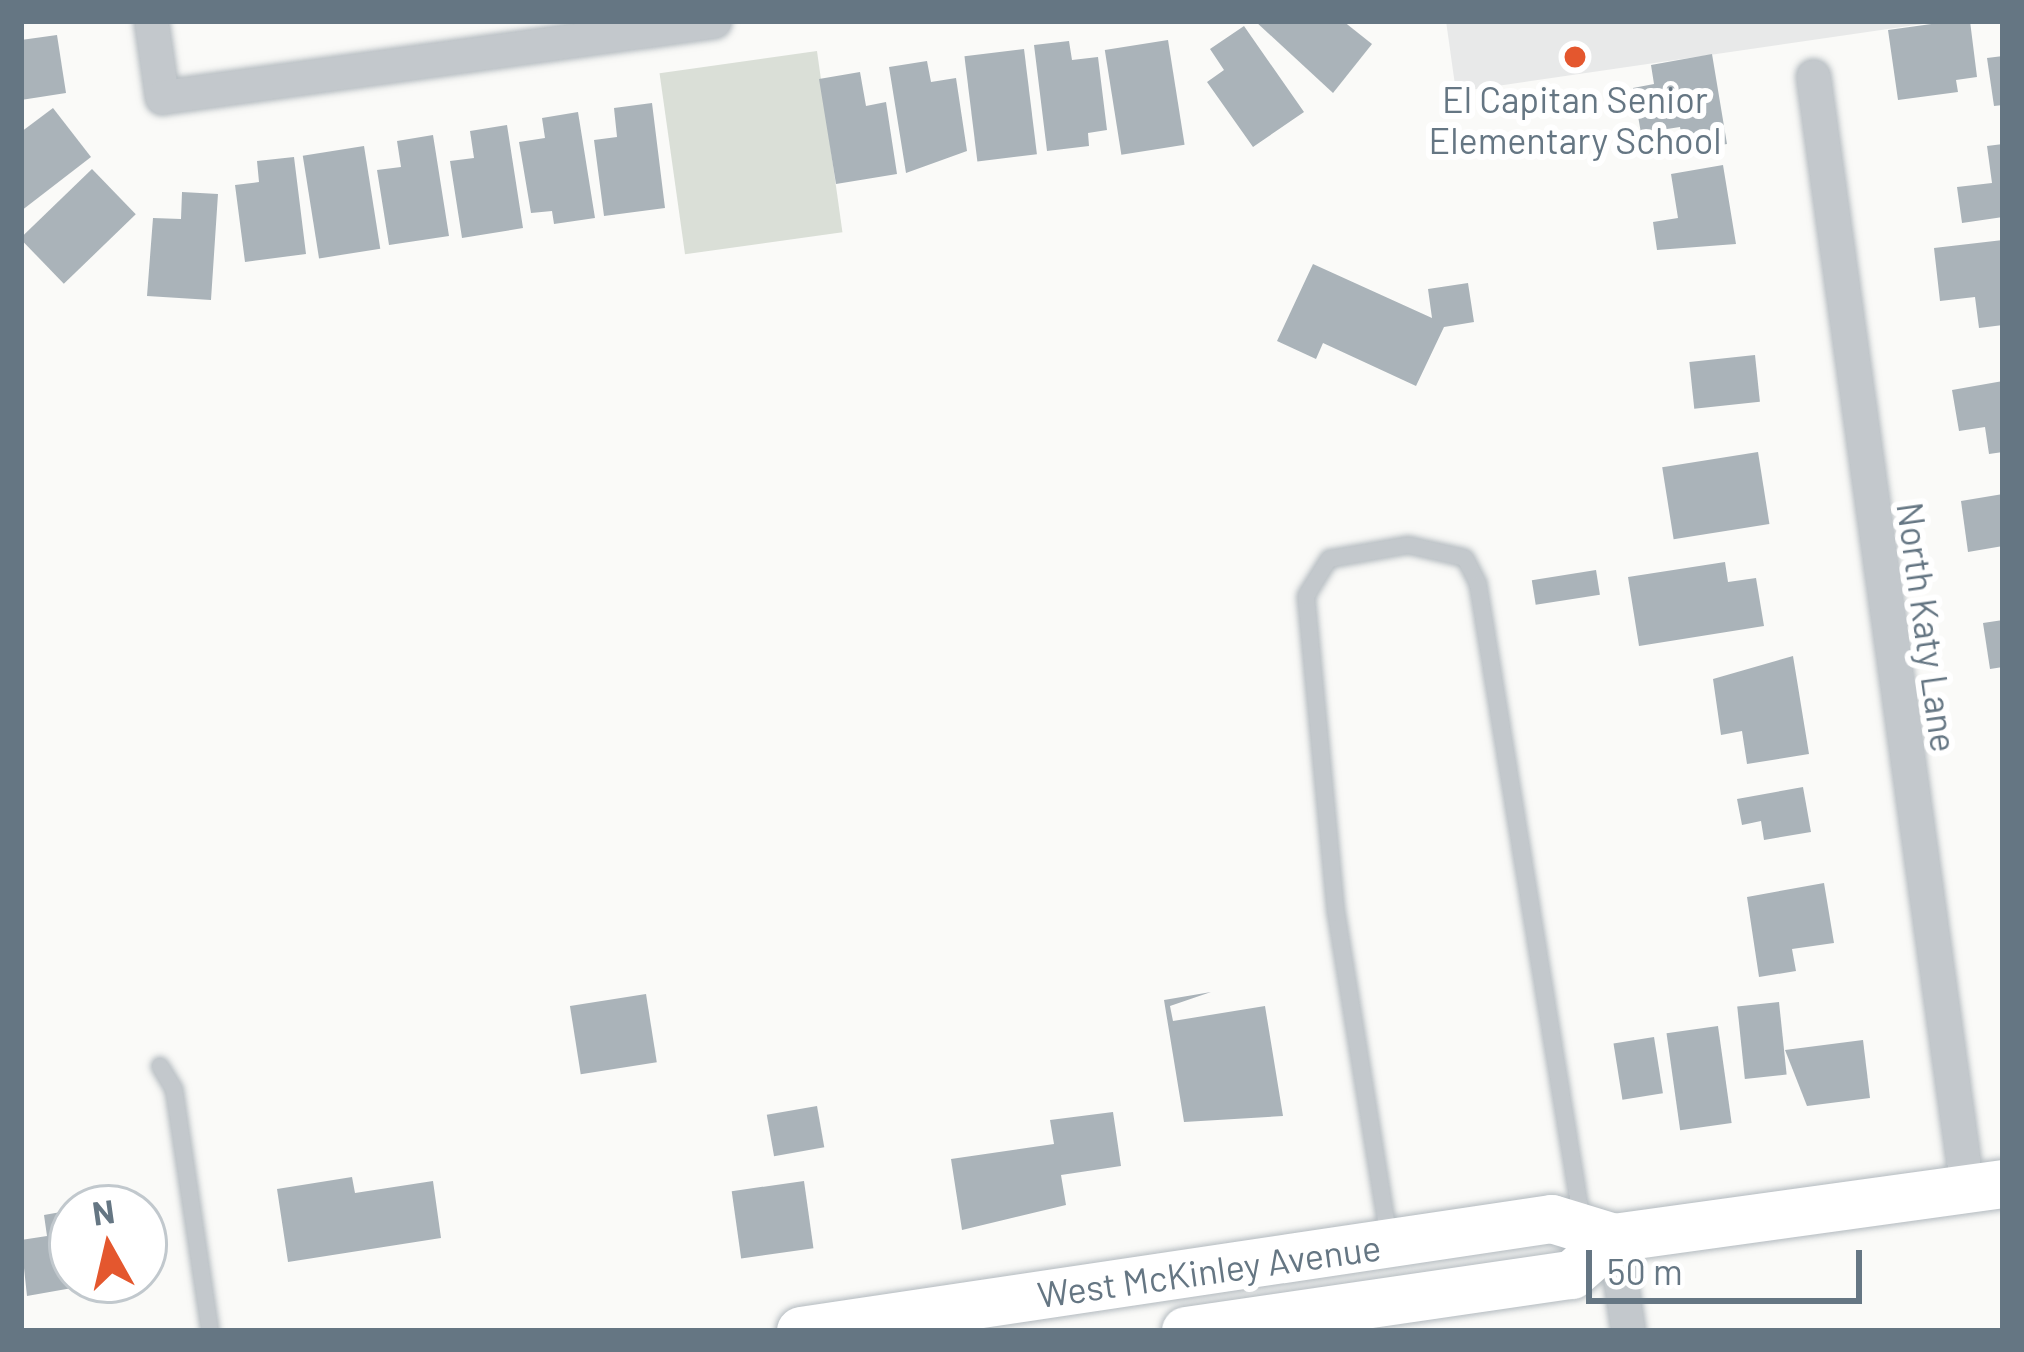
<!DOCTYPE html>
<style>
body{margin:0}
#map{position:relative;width:2024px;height:1352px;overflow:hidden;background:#fafaf8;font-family:Barlow,sans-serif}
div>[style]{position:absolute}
.built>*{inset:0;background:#e8e9e9}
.green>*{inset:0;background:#dadfd7;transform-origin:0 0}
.building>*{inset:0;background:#aab3b9;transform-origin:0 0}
.roads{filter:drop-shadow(0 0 3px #b3babf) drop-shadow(0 0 3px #b3babf)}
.service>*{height:16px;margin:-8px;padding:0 8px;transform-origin:8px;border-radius:8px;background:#c3c8cc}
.minor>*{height:33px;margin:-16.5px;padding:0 16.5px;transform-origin:16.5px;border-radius:16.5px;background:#c3c8cc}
.secondary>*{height:48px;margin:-24px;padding:0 24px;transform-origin:24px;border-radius:24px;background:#fff}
.dots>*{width:33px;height:33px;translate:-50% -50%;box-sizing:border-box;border:6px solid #fff;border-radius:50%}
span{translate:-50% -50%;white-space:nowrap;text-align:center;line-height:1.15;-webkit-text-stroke:12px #fff;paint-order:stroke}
.poi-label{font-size:36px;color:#657683}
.street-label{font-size:36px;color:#657683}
.frame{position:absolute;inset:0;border:24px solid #657683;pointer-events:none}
.north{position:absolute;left:48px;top:1184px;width:120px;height:120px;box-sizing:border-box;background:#fff;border:3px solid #c1c8cd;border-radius:50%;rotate:352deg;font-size:33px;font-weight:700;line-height:48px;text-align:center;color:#657683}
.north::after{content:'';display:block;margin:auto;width:42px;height:54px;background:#e4572e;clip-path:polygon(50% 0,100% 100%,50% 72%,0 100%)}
.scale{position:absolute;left:1586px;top:1250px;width:276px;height:54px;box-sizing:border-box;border:6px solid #657683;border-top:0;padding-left:15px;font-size:36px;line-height:42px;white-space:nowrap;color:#657683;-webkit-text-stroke:9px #fff;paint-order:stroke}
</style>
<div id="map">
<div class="built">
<i style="clip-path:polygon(1446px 21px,1943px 21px,1456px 92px)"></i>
</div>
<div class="green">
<i style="left:817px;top:51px;width:183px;height:159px;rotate:82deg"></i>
</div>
<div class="building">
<i style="clip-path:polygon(1255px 21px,1343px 21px,1372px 44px,1333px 93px)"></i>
<i style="clip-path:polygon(1953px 21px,1970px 21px,1977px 77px,1956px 80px,1958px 92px,1898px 100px,1888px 30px)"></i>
<i style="clip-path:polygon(1244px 26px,1304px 112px,1253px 147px,1207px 82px,1224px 70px,1210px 49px)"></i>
<i style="clip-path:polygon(57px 35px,66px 93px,21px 100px,21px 40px)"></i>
<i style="left:1168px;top:40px;width:106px;height:64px;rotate:81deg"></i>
<i style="clip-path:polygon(1069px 41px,1072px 60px,1098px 57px,1107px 130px,1088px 133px,1089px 146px,1047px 151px,1034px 45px)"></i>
<i style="left:1024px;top:49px;width:106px;height:60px;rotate:83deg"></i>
<i style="clip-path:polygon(1712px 54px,1727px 144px,1684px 151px,1680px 127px,1641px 133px,1633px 88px,1654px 84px,1651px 65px)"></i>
<i style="clip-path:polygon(2003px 56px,2003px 105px,1994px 106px,1987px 58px)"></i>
<i style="clip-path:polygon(927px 61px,931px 82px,956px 78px,967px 151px,906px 173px,889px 67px)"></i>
<i style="clip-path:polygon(860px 72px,866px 106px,886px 102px,897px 174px,836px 184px,819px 79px)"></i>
<i style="clip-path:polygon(652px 103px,665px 208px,604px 216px,594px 140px,617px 137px,614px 108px)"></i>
<i style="clip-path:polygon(53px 108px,91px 157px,21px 211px,21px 132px)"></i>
<i style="clip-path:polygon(578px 112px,595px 218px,554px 224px,552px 211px,531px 213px,519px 142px,545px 138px,542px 118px)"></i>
<i style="clip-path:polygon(507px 125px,523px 228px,462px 238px,450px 161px,474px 158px,470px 131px)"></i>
<i style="clip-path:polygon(433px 135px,449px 236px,389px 245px,377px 170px,401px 167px,397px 141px)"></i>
<i style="clip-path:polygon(2003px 144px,2003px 217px,1962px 223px,1957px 187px,1992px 183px,1987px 146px)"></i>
<i style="left:364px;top:146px;width:104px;height:62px;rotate:81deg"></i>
<i style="clip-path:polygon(294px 157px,306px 254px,245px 262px,235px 185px,259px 182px,257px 161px)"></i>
<i style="clip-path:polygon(1723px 165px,1736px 244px,1657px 250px,1653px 222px,1678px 218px,1671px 174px)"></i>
<i style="left:92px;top:169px;width:63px;height:100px;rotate:46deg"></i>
<i style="clip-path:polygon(182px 192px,218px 194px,211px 300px,147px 296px,153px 218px,181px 219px)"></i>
<i style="clip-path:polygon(2003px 240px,2003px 325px,1979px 328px,1975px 297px,1940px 301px,1934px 248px)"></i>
<i style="clip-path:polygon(1313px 264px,1432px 318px,1428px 289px,1468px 283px,1474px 322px,1444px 327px,1416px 386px,1323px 343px,1316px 359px,1277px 341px)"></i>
<i style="left:1755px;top:355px;width:47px;height:66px;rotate:84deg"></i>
<i style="clip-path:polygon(2003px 381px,2003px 452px,1989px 454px,1985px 427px,1959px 431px,1952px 390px)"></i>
<i style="left:1758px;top:452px;width:73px;height:97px;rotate:81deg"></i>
<i style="clip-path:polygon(2003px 494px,2003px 546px,1968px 552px,1961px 501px)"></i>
<i style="clip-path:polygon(1725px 562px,1728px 582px,1756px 578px,1764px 626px,1639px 646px,1628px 577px)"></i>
<i style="left:1596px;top:570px;width:25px;height:65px;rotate:81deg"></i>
<i style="clip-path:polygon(2003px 620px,2003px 667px,1990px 669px,1983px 623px)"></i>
<i style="clip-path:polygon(1793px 656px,1809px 754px,1747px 764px,1742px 731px,1721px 735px,1713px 679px)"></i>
<i style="clip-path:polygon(1803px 787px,1811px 832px,1764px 840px,1761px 821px,1742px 825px,1737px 799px)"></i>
<i style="clip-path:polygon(1824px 883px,1834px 943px,1792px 949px,1796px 971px,1759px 977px,1747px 897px)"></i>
<i style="clip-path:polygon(1211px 992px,1170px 1006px,1173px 1021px,1265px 1006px,1283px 1116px,1184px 1122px,1164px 1000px)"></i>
<i style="left:646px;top:994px;width:69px;height:77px;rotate:81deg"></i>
<i style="left:1779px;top:1002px;width:73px;height:42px;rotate:84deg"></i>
<i style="left:1718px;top:1026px;width:98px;height:52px;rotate:82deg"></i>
<i style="left:1654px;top:1037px;width:57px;height:41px;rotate:81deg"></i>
<i style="clip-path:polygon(1863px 1040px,1870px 1098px,1807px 1106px,1785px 1050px)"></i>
<i style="left:817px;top:1106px;width:42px;height:51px;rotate:80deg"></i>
<i style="clip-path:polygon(1113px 1112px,1121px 1166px,1061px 1175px,1066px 1205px,962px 1230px,951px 1159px,1054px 1144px,1050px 1120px)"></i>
<i style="clip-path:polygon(352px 1177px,355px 1193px,433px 1181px,441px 1238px,288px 1262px,277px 1189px)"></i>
<i style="left:804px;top:1181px;width:68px;height:73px;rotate:82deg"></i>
<i style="clip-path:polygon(72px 1210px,72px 1280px,106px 1282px,27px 1296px,21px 1240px,47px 1236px,44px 1215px)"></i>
</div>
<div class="roads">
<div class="service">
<i style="left:160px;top:1066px;width:27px;rotate:59deg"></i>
<i style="left:174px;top:1089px;width:245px;rotate:81.5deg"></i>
<i style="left:1389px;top:1239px;width:330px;rotate:-99.2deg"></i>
<i style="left:1336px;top:913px;width:318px;rotate:-95.4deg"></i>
<i style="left:1306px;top:596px;width:44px;rotate:-58.1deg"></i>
<i style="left:1329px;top:559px;width:80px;rotate:-10deg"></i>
<i style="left:1408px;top:545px;width:58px;rotate:12.8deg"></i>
<i style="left:1465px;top:558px;width:29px;rotate:63deg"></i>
<i style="left:1478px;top:584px;width:646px;rotate:80.74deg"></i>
</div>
<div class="minor">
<i style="left:151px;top:21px;width:77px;rotate:81.8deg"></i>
<i style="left:162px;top:97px;width:557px;rotate:-7.84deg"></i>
<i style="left:1813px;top:76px;width:1124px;rotate:82.12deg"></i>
<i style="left:1614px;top:1238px;width:94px;rotate:81.4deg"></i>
</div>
<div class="secondary">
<i style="left:801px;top:1331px;width:759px;rotate:-8.48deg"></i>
<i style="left:1552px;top:1219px;width:65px;rotate:17deg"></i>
<i style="left:1614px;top:1238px;width:393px;rotate:-7.9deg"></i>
<i style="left:1186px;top:1331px;width:390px;rotate:-8.3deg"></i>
<i style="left:1572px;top:1275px;width:56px;rotate:-41.4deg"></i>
</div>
</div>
<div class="dots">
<i style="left:1575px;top:57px;background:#e4572e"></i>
</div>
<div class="poi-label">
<span style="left:1575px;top:119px">El Capitan Senior<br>Elementary School</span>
</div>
<div class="street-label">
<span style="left:1928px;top:627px;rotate:82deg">North Katy Lane</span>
<span style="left:1209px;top:1270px;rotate:-8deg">West McKinley Avenue</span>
</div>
<div class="frame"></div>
<div class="north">N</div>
<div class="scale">50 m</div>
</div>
